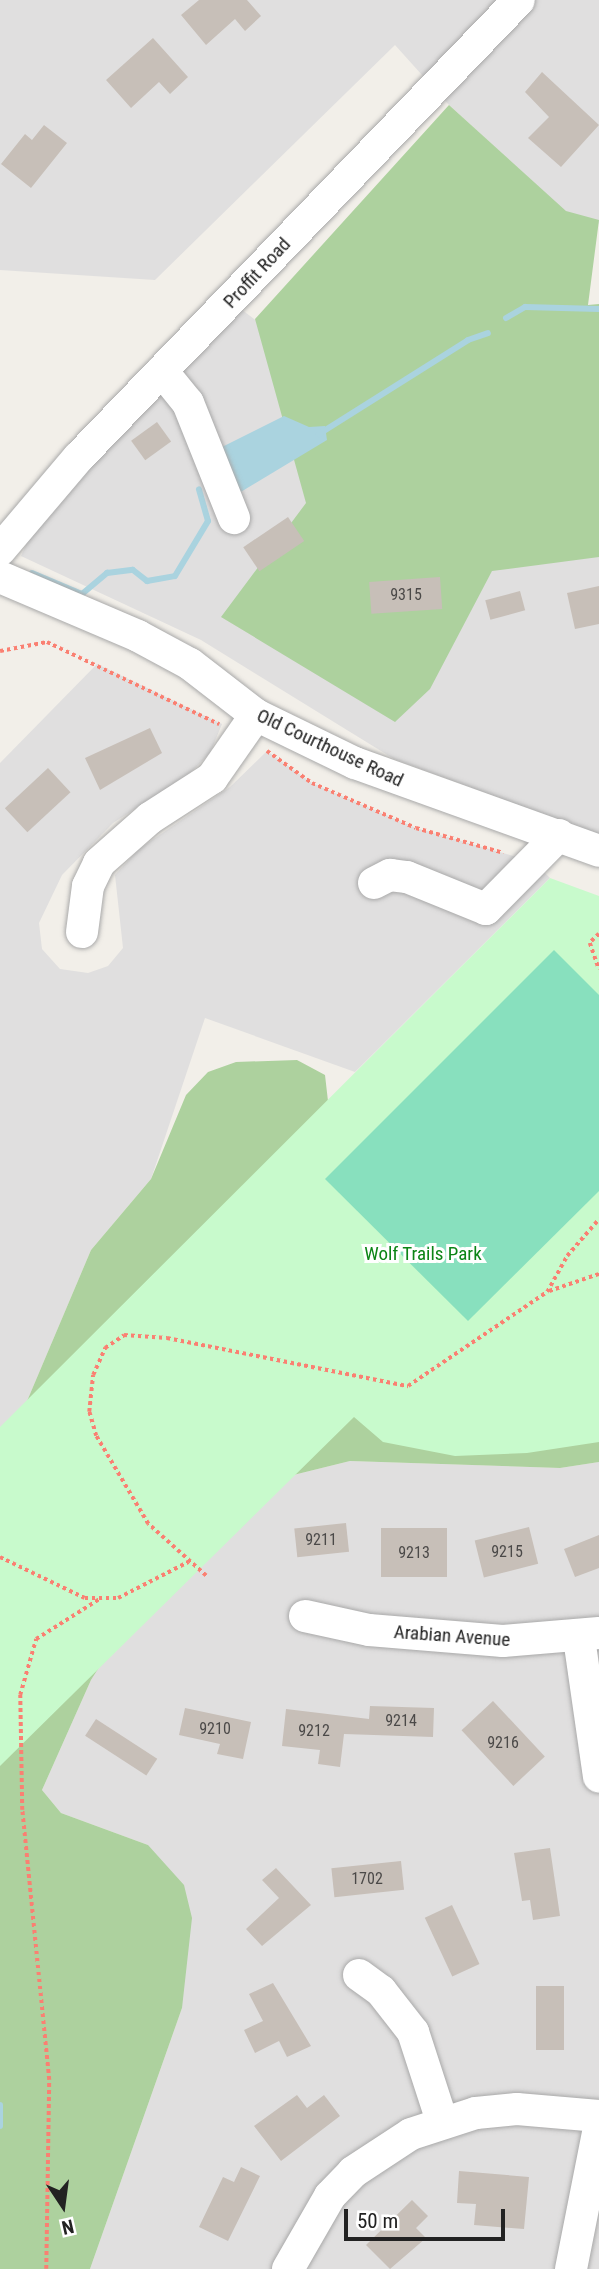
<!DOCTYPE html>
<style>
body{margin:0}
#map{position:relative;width:599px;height:2269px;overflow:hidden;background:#f2efe9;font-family:"Roboto Condensed",sans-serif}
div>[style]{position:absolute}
.residential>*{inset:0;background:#e0dfdf}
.forest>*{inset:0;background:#add19e}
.park>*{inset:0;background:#c8facc}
.pitch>*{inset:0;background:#88e0be}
.water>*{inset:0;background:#aad3df}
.stream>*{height:6px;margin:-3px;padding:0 3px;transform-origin:3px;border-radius:3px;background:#aad3df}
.building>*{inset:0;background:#c7bfb8;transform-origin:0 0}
.path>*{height:3.5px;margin-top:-1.75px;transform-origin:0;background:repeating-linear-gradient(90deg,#fa8072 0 3.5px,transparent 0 7px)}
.roads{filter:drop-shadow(0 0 2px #a9a9a9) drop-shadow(0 0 2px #a9a9a9)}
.minor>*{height:32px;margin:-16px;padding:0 16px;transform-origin:16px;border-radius:16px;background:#fff}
span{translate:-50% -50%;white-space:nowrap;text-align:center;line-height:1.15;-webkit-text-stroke:6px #fff;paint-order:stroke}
.number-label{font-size:16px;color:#4b4948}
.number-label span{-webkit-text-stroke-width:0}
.street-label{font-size:19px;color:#222}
.park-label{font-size:19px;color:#0c8416}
.north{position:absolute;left:28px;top:2171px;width:70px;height:70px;-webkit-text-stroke:5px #fff;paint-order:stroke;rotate:167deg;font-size:19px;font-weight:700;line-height:28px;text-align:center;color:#222}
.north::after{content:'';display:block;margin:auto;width:24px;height:32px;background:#222;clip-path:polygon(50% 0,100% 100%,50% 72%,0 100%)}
.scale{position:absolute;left:344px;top:2209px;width:161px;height:32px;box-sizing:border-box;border:4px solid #222;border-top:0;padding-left:9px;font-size:21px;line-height:24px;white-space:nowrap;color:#222;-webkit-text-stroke:5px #fff;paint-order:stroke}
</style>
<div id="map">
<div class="residential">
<i style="clip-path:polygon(0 0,599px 0,599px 223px,588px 232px,449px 105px,395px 45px,155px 280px,0 270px)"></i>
<i style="clip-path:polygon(241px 309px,507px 515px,599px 457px,599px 835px,394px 759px,201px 640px,21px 556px,37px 521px)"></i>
<i style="clip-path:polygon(97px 664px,222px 724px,210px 753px,189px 774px,113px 823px,62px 875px,39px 923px,42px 949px,60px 969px,88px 973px,108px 966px,123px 948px,115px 875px,139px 849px,230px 787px,267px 751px,312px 783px,416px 828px,534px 862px,550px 878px,355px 1072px,205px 1018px,151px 1179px,91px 1250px,19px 1420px,0 1436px,0 763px)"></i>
<i style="clip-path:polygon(350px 1461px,560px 1468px,599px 1462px,599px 2269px,90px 2269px,182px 2008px,148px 1845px,61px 1813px,42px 1790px,91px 1680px,173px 1551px,237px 1489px)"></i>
</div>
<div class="forest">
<i style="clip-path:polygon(449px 105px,566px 211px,599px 220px,588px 305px,599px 304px,599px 557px,492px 571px,430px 689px,395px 722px,221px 617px,306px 503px,255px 319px)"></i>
<i style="clip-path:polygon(297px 1060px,325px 1075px,332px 1136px,599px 1283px,599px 1462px,560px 1468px,350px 1461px,237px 1489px,173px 1551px,91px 1680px,42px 1790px,61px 1813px,148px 1845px,184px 1885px,192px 1918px,182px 2008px,90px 2269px,0 2269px,0 1436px,19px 1420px,91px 1250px,151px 1179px,186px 1095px,208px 1072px,236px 1062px)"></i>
</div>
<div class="park">
<i style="clip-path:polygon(550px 878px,599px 896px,599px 1442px,527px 1453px,455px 1456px,383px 1442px,354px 1417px,0 1766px,0 1427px)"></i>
</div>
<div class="pitch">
<i style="clip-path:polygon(554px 950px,599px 995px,599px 1191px,468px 1321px,325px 1179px)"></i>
</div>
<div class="water">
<i style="clip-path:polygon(284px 416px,309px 427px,325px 426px,327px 440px,239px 493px,220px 448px)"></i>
</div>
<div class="stream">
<i style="left:506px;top:318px;width:22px;rotate:-30deg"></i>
<i style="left:525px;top:307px;width:74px;rotate:1.5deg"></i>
<i style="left:319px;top:434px;width:176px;rotate:-32.2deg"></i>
<i style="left:468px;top:340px;width:21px;rotate:-19deg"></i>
<i style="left:32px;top:573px;width:54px;rotate:22.8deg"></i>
<i style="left:82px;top:594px;width:33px;rotate:-40deg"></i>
<i style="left:107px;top:573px;width:26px;rotate:-7deg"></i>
<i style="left:133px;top:570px;width:18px;rotate:38deg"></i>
<i style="left:147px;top:581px;width:28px;rotate:-10deg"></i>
<i style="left:175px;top:576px;width:64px;rotate:-59deg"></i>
<i style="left:208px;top:521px;width:33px;rotate:-106deg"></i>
<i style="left:0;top:2105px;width:21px;rotate:90deg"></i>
</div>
<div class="building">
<i style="clip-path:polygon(199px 0,247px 0,261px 16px,245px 31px,235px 19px,206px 45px,181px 15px)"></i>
<i style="clip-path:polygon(153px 38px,188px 77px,170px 94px,159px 82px,131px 108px,106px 80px)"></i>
<i style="clip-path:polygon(542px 72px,599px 125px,561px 167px,528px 138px,549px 117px,525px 92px)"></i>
<i style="clip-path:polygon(44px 125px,67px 143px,31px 188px,1px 164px,25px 134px,32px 140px)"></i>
<i style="left:157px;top:422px;width:24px;height:32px;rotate:54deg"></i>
<i style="left:288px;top:517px;width:29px;height:54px;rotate:56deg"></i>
<i style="left:440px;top:577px;width:32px;height:71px;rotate:86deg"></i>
<i style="clip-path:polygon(599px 586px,599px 624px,575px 629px,567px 593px)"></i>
<i style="left:520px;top:591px;width:20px;height:36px;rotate:75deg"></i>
<i style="clip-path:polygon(150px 728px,162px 753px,100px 790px,85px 758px)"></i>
<i style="left:48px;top:768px;width:33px;height:59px;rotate:47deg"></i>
<i style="left:346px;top:1523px;width:29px;height:52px;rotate:84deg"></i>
<i style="left:529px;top:1527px;width:38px;height:56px;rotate:76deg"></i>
<i style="left:381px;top:1528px;width:66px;height:49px"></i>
<i style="clip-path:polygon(599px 1535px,599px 1568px,575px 1577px,564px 1549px)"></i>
<i style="left:493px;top:1701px;width:76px;height:43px;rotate:47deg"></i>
<i style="clip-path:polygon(370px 1706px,434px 1708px,433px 1737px,344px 1734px,340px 1767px,318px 1764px,320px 1750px,282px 1746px,286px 1709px,369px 1719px)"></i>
<i style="clip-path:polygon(185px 1708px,251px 1722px,243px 1759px,217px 1754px,220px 1744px,179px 1735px)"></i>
<i style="left:96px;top:1719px;width:73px;height:20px;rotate:33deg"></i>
<i style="clip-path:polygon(550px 1848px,560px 1916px,533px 1920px,530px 1900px,522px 1901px,514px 1853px)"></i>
<i style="left:401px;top:1861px;width:29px;height:70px;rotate:84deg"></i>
<i style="clip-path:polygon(276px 1868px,311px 1905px,262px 1946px,246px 1929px,279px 1898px,262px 1880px)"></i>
<i style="left:452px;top:1905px;width:65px;height:30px;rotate:65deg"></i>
<i style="clip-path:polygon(273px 1983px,311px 2046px,287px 2057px,279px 2041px,255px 2053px,244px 2030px,263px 2021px,249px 1994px)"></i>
<i style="left:536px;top:1986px;width:28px;height:64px"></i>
<i style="clip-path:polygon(297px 2095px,307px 2108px,324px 2095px,340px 2116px,281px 2161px,254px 2126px)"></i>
<i style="clip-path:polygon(241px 2167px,260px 2176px,228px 2241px,199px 2227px,223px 2177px,234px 2182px)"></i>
<i style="clip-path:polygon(459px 2171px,529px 2177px,524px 2229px,474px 2225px,476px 2204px,457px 2203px)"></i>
<i style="clip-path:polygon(412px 2200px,428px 2216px,416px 2228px,426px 2238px,390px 2269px,366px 2245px)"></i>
</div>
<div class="path">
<i style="left:0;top:651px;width:48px;rotate:-10.8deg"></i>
<i style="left:47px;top:642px;width:191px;rotate:25.5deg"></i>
<i style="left:267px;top:751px;width:55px;rotate:35.4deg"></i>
<i style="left:312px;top:783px;width:113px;rotate:23.4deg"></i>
<i style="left:416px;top:828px;width:91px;rotate:15.9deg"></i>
<i style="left:599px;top:934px;width:13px;rotate:135deg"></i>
<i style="left:590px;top:943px;width:28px;rotate:71deg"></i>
<i style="left:549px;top:1291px;width:53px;rotate:-18.8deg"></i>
<i style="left:0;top:1557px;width:94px;rotate:25.8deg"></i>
<i style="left:85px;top:1598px;width:33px"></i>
<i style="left:118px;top:1598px;width:79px;rotate:-27.2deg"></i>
<i style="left:206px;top:1576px;width:78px;rotate:-138.1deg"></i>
<i style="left:148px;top:1524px;width:102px;rotate:-120.6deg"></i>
<i style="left:96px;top:1436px;width:25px;rotate:-106deg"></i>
<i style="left:89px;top:1412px;width:37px;rotate:-84deg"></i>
<i style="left:93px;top:1375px;width:30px;rotate:-66deg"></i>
<i style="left:105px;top:1348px;width:23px;rotate:-34deg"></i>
<i style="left:124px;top:1335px;width:43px;rotate:4deg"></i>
<i style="left:167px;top:1338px;width:246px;rotate:11.3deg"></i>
<i style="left:408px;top:1386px;width:168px;rotate:-34.1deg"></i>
<i style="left:547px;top:1292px;width:41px;rotate:-60.9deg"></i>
<i style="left:567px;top:1256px;width:49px;rotate:-49.1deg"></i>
<i style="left:46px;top:2269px;width:189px;rotate:-89.1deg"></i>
<i style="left:49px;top:2080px;width:271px;rotate:-95.7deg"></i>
<i style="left:22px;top:1810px;width:115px;rotate:-91deg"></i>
<i style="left:20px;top:1695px;width:58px;rotate:-74.1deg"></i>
<i style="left:36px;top:1639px;width:77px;rotate:-32.2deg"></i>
</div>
<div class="roads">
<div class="minor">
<i style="left:162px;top:371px;width:41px;rotate:50.9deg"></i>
<i style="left:188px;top:403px;width:124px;rotate:68.2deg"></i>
<i style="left:0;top:550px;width:122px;rotate:-49.7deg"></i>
<i style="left:79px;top:457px;width:634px;rotate:-46.09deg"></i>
<i style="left:0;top:577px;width:150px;rotate:23.1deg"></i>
<i style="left:138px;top:636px;width:59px;rotate:28.3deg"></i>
<i style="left:190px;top:664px;width:83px;rotate:37.7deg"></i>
<i style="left:256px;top:715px;width:110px;rotate:25.9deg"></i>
<i style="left:355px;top:763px;width:259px;rotate:19.8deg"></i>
<i style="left:374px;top:883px;width:18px;rotate:-27deg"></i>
<i style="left:390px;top:875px;width:17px;rotate:7deg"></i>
<i style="left:407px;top:877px;width:85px;rotate:22.1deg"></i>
<i style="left:486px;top:909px;width:104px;rotate:-45.4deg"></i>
<i style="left:82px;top:932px;width:46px;rotate:-82.6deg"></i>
<i style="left:88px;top:886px;width:25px;rotate:-64deg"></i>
<i style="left:99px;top:863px;width:68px;rotate:-41.4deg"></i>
<i style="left:150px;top:818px;width:74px;rotate:-32.8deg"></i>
<i style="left:212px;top:778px;width:77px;rotate:-55.1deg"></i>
<i style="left:305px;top:1616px;width:66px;rotate:12.3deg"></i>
<i style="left:369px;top:1630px;width:134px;rotate:4.7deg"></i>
<i style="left:503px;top:1641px;width:96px;rotate:-4.8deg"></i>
<i style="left:579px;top:1638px;width:140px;rotate:81.8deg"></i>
<i style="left:359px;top:1975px;width:27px;rotate:36deg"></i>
<i style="left:381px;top:1991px;width:52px;rotate:52deg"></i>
<i style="left:413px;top:2032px;width:94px;rotate:72deg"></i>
<i style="left:288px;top:2269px;width:84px;rotate:-60.1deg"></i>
<i style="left:330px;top:2196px;width:33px;rotate:-46deg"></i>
<i style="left:353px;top:2172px;width:69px;rotate:-33.2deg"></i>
<i style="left:411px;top:2134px;width:68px;rotate:-17.9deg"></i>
<i style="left:476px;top:2113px;width:41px;rotate:-5.6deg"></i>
<i style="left:517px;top:2109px;width:82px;rotate:4.9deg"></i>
<i style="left:571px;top:2269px;width:144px;rotate:-78.8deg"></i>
</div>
</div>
<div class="number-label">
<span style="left:406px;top:595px">9315</span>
<span style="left:321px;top:1540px">9211</span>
<span style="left:507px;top:1552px">9215</span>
<span style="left:414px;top:1553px">9213</span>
<span style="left:401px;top:1721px">9214</span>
<span style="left:215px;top:1729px">9210</span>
<span style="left:314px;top:1731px">9212</span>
<span style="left:503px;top:1743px">9216</span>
<span style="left:367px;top:1879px">1702</span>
</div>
<div class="street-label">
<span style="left:257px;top:273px;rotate:-47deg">Proffit Road</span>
<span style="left:330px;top:748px;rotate:25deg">Old Courthouse Road</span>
<span style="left:452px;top:1636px;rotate:4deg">Arabian Avenue</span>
</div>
<div class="park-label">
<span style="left:423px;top:1254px">Wolf Trails Park</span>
</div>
<div class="north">N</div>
<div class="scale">50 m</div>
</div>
